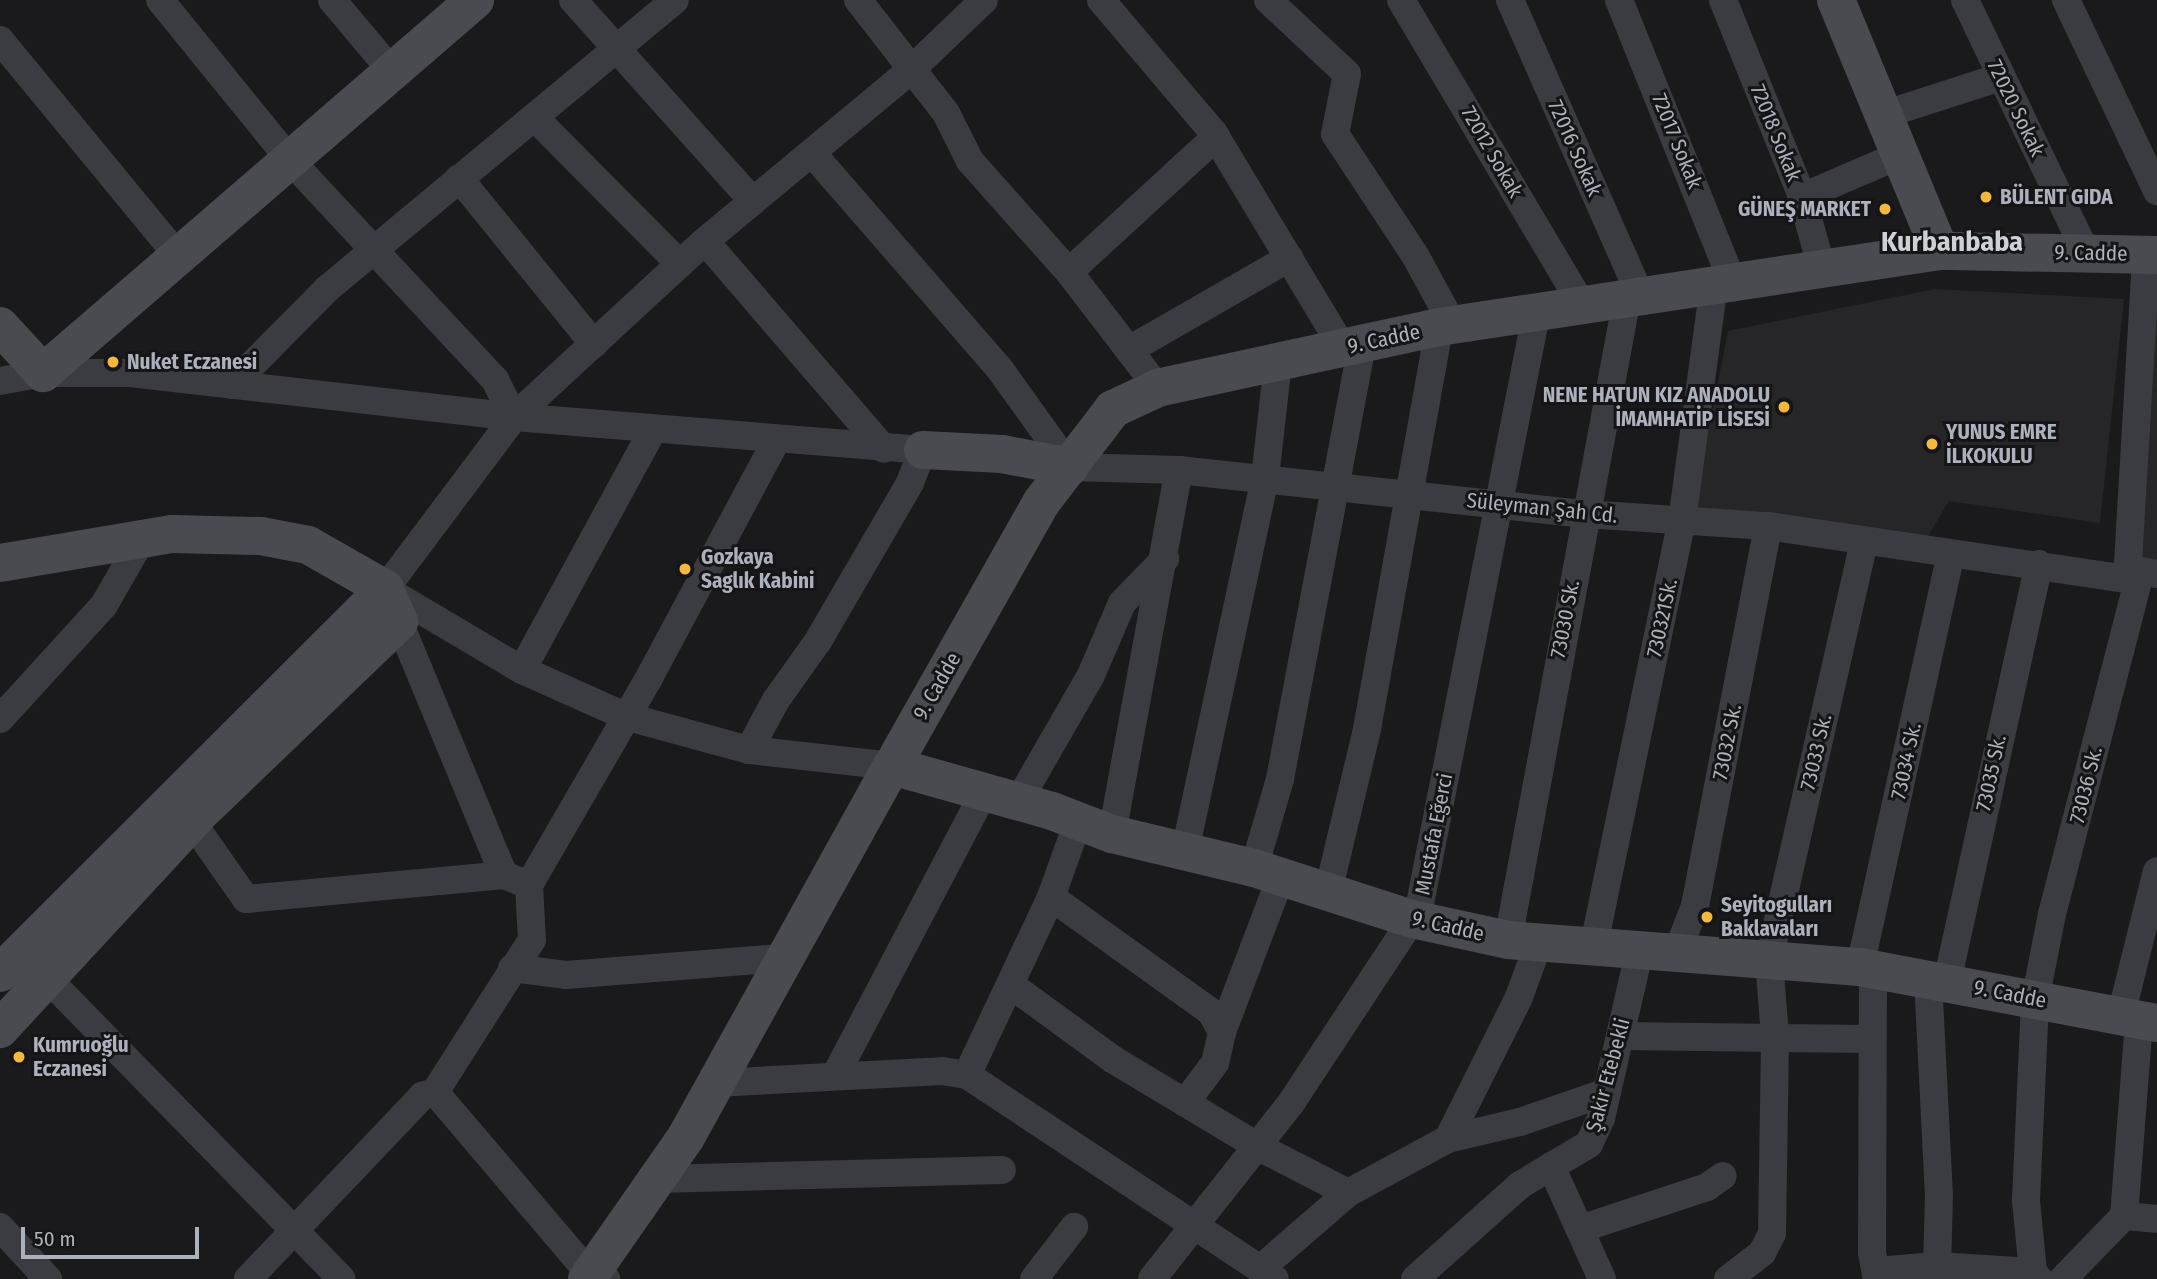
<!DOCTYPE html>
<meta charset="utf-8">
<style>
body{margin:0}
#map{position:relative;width:2157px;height:1279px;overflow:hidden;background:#1a1a1c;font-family:"Fira Sans Condensed",sans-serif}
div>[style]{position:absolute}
.built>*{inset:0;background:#262629}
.street>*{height:28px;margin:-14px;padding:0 14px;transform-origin:14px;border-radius:14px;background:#3b3c41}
.secondary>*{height:38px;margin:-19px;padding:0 19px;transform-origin:19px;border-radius:19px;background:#494b51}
.dots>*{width:19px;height:19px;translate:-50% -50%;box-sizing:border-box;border:4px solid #151517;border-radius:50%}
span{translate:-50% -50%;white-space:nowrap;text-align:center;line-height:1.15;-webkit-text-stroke:6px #151517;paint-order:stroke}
.street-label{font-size:21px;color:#adb1bc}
.poi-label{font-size:21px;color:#adb1bc;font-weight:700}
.left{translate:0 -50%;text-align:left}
.right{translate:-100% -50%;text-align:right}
.district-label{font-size:28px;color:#ced0d8;font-weight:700}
.scale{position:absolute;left:21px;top:1227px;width:178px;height:32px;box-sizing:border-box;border:4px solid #adb1bc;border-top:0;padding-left:9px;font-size:21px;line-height:24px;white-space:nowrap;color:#adb1bc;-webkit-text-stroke:5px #151517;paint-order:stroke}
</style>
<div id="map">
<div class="built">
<i style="clip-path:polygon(1935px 289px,2124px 299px,2100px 523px,1949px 501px,1926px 539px,1692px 515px,1728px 331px)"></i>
<i style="clip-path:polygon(2157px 301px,2157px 560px,2136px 557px)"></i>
</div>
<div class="street">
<i style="left:160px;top:0;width:206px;rotate:50.9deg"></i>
<i style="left:290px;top:160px;width:301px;rotate:47deg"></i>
<i style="left:495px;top:380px;width:42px;rotate:62.8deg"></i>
<i style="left:332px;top:0;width:92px;rotate:49.9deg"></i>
<i style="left:573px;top:0;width:270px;rotate:48.2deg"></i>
<i style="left:858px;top:0;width:143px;rotate:52.1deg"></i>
<i style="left:946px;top:113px;width:54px;rotate:63.4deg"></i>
<i style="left:970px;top:161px;width:149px;rotate:48.3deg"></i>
<i style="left:1101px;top:0;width:173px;rotate:49.7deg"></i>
<i style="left:1213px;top:132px;width:252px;rotate:59deg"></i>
<i style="left:1268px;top:0;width:108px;rotate:43.1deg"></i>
<i style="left:1347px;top:74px;width:61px;rotate:101.3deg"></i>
<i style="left:1335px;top:134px;width:147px;rotate:56.6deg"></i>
<i style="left:1416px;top:257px;width:77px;rotate:61.4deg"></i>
<i style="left:1401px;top:0;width:355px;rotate:59.3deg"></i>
<i style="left:1510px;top:0;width:322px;rotate:66.2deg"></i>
<i style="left:1619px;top:0;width:305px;rotate:68.1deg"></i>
<i style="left:1723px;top:0;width:212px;rotate:68.1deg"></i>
<i style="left:1802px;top:197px;width:75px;rotate:74.5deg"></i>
<i style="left:1965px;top:0;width:280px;rotate:64.4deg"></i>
<i style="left:2066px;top:0;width:212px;rotate:64.5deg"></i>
<i style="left:0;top:40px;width:280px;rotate:50.5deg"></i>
<i style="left:1883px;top:115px;width:124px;rotate:-17.9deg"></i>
<i style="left:534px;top:117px;width:207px;rotate:45.2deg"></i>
<i style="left:812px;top:153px;width:285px;rotate:49deg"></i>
<i style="left:999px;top:368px;width:122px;rotate:54.4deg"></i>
<i style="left:1070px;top:467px;width:109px;rotate:1.6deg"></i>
<i style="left:1179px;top:470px;width:408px;rotate:6.2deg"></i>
<i style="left:1585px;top:514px;width:183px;rotate:3.8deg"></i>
<i style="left:1768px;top:526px;width:363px;rotate:8.4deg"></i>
<i style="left:2127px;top:579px;width:16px;rotate:-30deg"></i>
<i style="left:2141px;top:571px;width:16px;rotate:11deg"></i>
<i style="left:459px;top:178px;width:214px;rotate:50.9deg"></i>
<i style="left:1802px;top:197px;width:107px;rotate:-23.2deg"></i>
<i style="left:705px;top:241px;width:274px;rotate:49.3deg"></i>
<i style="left:1129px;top:350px;width:185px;rotate:-29.9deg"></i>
<i style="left:0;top:381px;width:44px;rotate:-10.5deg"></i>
<i style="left:43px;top:373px;width:87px"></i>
<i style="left:130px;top:373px;width:387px;rotate:6.5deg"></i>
<i style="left:514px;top:417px;width:410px;rotate:4.6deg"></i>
<i style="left:923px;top:450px;width:35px;rotate:112deg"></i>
<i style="left:910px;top:483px;width:183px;rotate:120.2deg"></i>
<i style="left:818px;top:641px;width:72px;rotate:125.4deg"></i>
<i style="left:776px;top:700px;width:57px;rotate:118.4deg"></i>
<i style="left:232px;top:385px;width:135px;rotate:-45.3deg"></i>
<i style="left:327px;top:289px;width:452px;rotate:-39.7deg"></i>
<i style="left:1158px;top:388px;width:146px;rotate:-127.5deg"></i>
<i style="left:1069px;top:272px;width:200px;rotate:-42.6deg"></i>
<i style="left:2127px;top:579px;width:325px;rotate:-86.6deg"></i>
<i style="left:399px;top:622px;width:274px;rotate:67.5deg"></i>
<i style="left:522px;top:670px;width:273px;rotate:-61.4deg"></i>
<i style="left:0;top:719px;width:154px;rotate:-47.6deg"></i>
<i style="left:104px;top:605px;width:76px;rotate:-60.1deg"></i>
<i style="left:892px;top:766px;width:144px;rotate:-173.6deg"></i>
<i style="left:749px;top:750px;width:129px;rotate:-164.7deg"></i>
<i style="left:625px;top:716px;width:113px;rotate:-155.9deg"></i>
<i style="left:522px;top:670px;width:159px;rotate:-149.4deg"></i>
<i style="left:385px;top:589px;width:215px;rotate:-53.1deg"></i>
<i style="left:514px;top:417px;width:260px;rotate:-42.7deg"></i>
<i style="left:705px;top:241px;width:268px;rotate:-39.7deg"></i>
<i style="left:911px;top:70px;width:101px;rotate:-43.8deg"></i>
<i style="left:1018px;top:802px;width:146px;rotate:-60.1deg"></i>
<i style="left:1091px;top:675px;width:78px;rotate:-66.7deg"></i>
<i style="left:1122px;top:603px;width:62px;rotate:-45.7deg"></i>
<i style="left:192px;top:822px;width:94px;rotate:55deg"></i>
<i style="left:246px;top:899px;width:259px;rotate:-5.3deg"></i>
<i style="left:504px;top:875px;width:27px;rotate:22deg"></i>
<i style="left:1112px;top:834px;width:370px;rotate:-79.6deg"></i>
<i style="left:1185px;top:851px;width:381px;rotate:-77.9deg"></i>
<i style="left:1265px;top:478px;width:117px;rotate:-83.6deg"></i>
<i style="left:1254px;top:868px;width:93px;rotate:-73.7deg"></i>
<i style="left:1280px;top:779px;width:443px;rotate:-79.3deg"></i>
<i style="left:1328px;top:892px;width:168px;rotate:-76.5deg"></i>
<i style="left:1367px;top:729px;width:408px;rotate:-79.8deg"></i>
<i style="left:1051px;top:897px;width:197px;rotate:35.7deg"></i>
<i style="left:1211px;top:1012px;width:23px;rotate:61deg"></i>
<i style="left:1508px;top:940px;width:653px;rotate:-79.5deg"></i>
<i style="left:1593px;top:949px;width:437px;rotate:-78.3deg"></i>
<i style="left:1682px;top:521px;width:238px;rotate:-82.3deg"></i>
<i style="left:1676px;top:955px;width:53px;rotate:-68.8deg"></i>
<i style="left:1695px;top:906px;width:387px;rotate:-79.1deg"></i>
<i style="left:1860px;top:967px;width:423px;rotate:-77.6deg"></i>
<i style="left:512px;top:968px;width:54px;rotate:7.4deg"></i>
<i style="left:566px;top:975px;width:218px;rotate:-4.5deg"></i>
<i style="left:1873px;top:969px;width:283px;rotate:90.2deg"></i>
<i style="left:1872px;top:1252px;width:27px;rotate:80deg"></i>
<i style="left:47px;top:978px;width:421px;rotate:45.6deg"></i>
<i style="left:1928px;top:979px;width:217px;rotate:87.1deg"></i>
<i style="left:1939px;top:1196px;width:70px;rotate:91.6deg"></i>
<i style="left:1947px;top:982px;width:428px;rotate:-77.6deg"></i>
<i style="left:1011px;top:985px;width:127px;rotate:36.1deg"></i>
<i style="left:1114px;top:1060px;width:169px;rotate:31deg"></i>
<i style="left:1259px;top:1147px;width:100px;rotate:27.3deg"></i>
<i style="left:2121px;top:1015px;width:148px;rotate:-76deg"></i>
<i style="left:1620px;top:1036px;width:250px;rotate:0.7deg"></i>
<i style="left:967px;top:1075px;width:369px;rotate:33.5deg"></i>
<i style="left:835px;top:1076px;width:318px;rotate:-62.3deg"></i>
<i style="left:715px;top:1083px;width:227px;rotate:-3deg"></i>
<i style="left:942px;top:1071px;width:25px;rotate:9deg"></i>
<i style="left:967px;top:1075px;width:197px;rotate:-64.7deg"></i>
<i style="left:1051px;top:897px;width:80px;rotate:-70.2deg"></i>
<i style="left:435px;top:1092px;width:239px;rotate:49.6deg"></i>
<i style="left:590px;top:1274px;width:17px;rotate:17deg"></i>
<i style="left:1185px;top:1103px;width:50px;rotate:-53.1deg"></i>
<i style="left:1215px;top:1063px;width:32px;rotate:-77deg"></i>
<i style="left:1222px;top:1032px;width:166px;rotate:-69.2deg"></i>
<i style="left:1448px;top:1139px;width:159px;rotate:-63.4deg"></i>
<i style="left:1519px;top:997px;width:55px;rotate:-69.9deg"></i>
<i style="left:1551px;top:1166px;width:124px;rotate:65.7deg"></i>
<i style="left:656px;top:1179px;width:346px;rotate:-1.5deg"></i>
<i style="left:2124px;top:1216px;width:33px;rotate:5deg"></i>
<i style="left:0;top:1227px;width:71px;rotate:47.3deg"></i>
<i style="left:1580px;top:1229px;width:134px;rotate:-18.3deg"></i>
<i style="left:1707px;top:1187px;width:19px;rotate:-35deg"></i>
<i style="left:1260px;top:1269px;width:116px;rotate:-40.8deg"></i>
<i style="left:1348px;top:1193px;width:114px;rotate:-28.4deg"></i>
<i style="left:1448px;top:1139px;width:74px;rotate:-13.3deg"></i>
<i style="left:1520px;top:1122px;width:92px;rotate:-19deg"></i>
<i style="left:1876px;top:1271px;width:61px;rotate:-4.7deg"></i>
<i style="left:1937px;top:1266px;width:96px;rotate:3.6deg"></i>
<i style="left:2033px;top:1272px;width:9px;rotate:49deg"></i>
<i style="left:2033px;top:1272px;width:72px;rotate:-95.6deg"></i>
<i style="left:2026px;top:1200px;width:200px;rotate:-87.4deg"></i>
<i style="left:2035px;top:1000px;width:88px;rotate:-78.8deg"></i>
<i style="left:2052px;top:914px;width:354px;rotate:-75.5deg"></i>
<i style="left:248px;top:1279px;width:253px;rotate:-46.4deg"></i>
<i style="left:422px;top:1096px;width:14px;rotate:-17deg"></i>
<i style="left:435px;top:1092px;width:180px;rotate:-57.5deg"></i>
<i style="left:532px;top:940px;width:55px;rotate:-93.1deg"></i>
<i style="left:529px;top:885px;width:241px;rotate:-59.9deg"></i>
<i style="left:650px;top:676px;width:269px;rotate:-61.8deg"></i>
<i style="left:1034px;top:1279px;width:66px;rotate:-52.4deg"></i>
<i style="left:1152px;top:1279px;width:224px;rotate:-51.7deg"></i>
<i style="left:1291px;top:1103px;width:232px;rotate:-56.6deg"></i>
<i style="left:1419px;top:909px;width:611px;rotate:-78.86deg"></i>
<i style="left:1415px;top:1279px;width:141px;rotate:-41.8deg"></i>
<i style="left:1520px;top:1185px;width:80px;rotate:-30.7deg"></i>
<i style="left:1589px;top:1144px;width:29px;rotate:-65deg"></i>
<i style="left:1601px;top:1118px;width:169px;rotate:-77deg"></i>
<i style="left:1728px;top:1279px;width:43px;rotate:-37.4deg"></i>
<i style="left:1762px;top:1253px;width:22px;rotate:-63deg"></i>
<i style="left:1772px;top:1233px;width:197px;rotate:-89.1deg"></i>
<i style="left:1775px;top:1036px;width:76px;rotate:-94.5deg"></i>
<i style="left:1769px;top:960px;width:428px;rotate:-77.2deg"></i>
<i style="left:2063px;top:1279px;width:88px;rotate:-45.9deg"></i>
<i style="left:2124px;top:1216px;width:197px;rotate:-85.6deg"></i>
</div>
<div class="secondary">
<i style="left:1836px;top:0;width:272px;rotate:67.5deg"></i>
<i style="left:2157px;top:255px;width:217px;rotate:-178.9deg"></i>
<i style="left:1940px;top:251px;width:507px;rotate:171.37deg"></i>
<i style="left:1439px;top:327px;width:288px;rotate:167.8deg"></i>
<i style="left:1158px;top:388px;width:50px;rotate:155deg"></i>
<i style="left:1113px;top:409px;width:118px;rotate:127.5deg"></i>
<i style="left:1041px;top:503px;width:302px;rotate:119.5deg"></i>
<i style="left:892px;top:766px;width:166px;rotate:15.7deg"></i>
<i style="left:1052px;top:811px;width:64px;rotate:21deg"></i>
<i style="left:1112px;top:834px;width:146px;rotate:13.5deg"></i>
<i style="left:1254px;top:868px;width:166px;rotate:17.9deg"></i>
<i style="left:1412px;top:919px;width:98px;rotate:12.3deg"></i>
<i style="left:1508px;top:940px;width:353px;rotate:4.4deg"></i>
<i style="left:1860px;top:967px;width:302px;rotate:10.7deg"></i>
<i style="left:0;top:326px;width:64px;rotate:47.5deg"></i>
<i style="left:43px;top:373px;width:571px;rotate:-40.81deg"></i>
<i style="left:923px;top:450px;width:79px;rotate:2.9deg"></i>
<i style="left:1002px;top:454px;width:69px;rotate:10.8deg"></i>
<i style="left:0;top:563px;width:174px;rotate:-9.6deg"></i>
<i style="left:172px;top:534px;width:89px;rotate:1.3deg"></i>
<i style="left:261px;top:536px;width:48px;rotate:10.8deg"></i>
<i style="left:308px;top:545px;width:89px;rotate:29.7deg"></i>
<i style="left:385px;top:589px;width:36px;rotate:67deg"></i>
<i style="left:399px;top:622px;width:279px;rotate:136.2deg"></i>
<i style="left:198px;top:815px;width:292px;rotate:132.8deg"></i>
<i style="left:0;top:973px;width:544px;rotate:-44.93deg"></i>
<i style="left:587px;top:1279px;width:173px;rotate:-55.1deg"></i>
<i style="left:686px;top:1137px;width:424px;rotate:-61deg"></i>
</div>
<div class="dots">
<i style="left:1986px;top:197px;background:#f3b83c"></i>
<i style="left:1885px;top:209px;background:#f3b83c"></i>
<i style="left:113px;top:362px;background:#f3b83c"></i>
<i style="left:1784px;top:407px;background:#f3b83c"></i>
<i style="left:1932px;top:444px;background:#f3b83c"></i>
<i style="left:685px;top:569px;background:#f3b83c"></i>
<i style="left:1707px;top:917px;background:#f3b83c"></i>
<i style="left:19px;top:1057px;background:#f3b83c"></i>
</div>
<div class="street-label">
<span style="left:2016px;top:108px;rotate:64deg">72020 Sokak</span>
<span style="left:1776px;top:133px;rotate:68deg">72018 Sokak</span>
<span style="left:1677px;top:141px;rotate:68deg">72017 Sokak</span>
<span style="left:1575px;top:148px;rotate:66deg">72016 Sokak</span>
<span style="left:1492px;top:152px;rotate:60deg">72012 Sokak</span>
<span style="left:2091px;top:253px;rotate:1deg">9. Cadde</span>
<span style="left:1384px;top:339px;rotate:-12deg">9. Cadde</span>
<span style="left:1542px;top:508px;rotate:6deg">Süleyman Şah Cd.</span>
<span style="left:1662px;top:618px;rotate:-78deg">730321Sk.</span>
<span style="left:1565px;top:619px;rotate:-79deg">73030 Sk.</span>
<span style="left:937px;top:686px;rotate:-60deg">9. Cadde</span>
<span style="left:1727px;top:742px;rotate:-79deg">73032 Sk.</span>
<span style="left:1816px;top:752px;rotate:-77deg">73033 Sk.</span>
<span style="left:1906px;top:761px;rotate:-78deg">73034 Sk.</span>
<span style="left:1991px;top:773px;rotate:-78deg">73035 Sk.</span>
<span style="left:2086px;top:785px;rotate:-76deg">73036 Sk.</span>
<span style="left:1434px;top:834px;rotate:-79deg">Mustafa Eğerci</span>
<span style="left:1448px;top:926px;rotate:13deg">9. Cadde</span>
<span style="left:2010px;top:994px;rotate:11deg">9. Cadde</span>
<span style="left:1608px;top:1075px;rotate:-75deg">Şakir Etebekli</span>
</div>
<div class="poi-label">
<span class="left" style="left:2000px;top:197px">BÜLENT GIDA</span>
<span class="right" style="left:1871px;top:209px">GÜNEŞ MARKET</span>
<span class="left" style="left:127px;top:362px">Nuket Eczanesi</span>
<span class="right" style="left:1770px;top:407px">NENE HATUN KIZ ANADOLU<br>İMAMHATİP LİSESİ</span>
<span class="left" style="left:1946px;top:444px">YUNUS EMRE<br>İLKOKULU</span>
<span class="left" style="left:701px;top:569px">Gozkaya<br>Saglık Kabini</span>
<span class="left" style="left:1721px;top:917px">Seyitogulları<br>Baklavaları</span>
<span class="left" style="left:33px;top:1057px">Kumruoğlu<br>Eczanesi</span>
</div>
<div class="district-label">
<span style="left:1952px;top:242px">Kurbanbaba</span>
</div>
<div class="scale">50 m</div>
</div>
